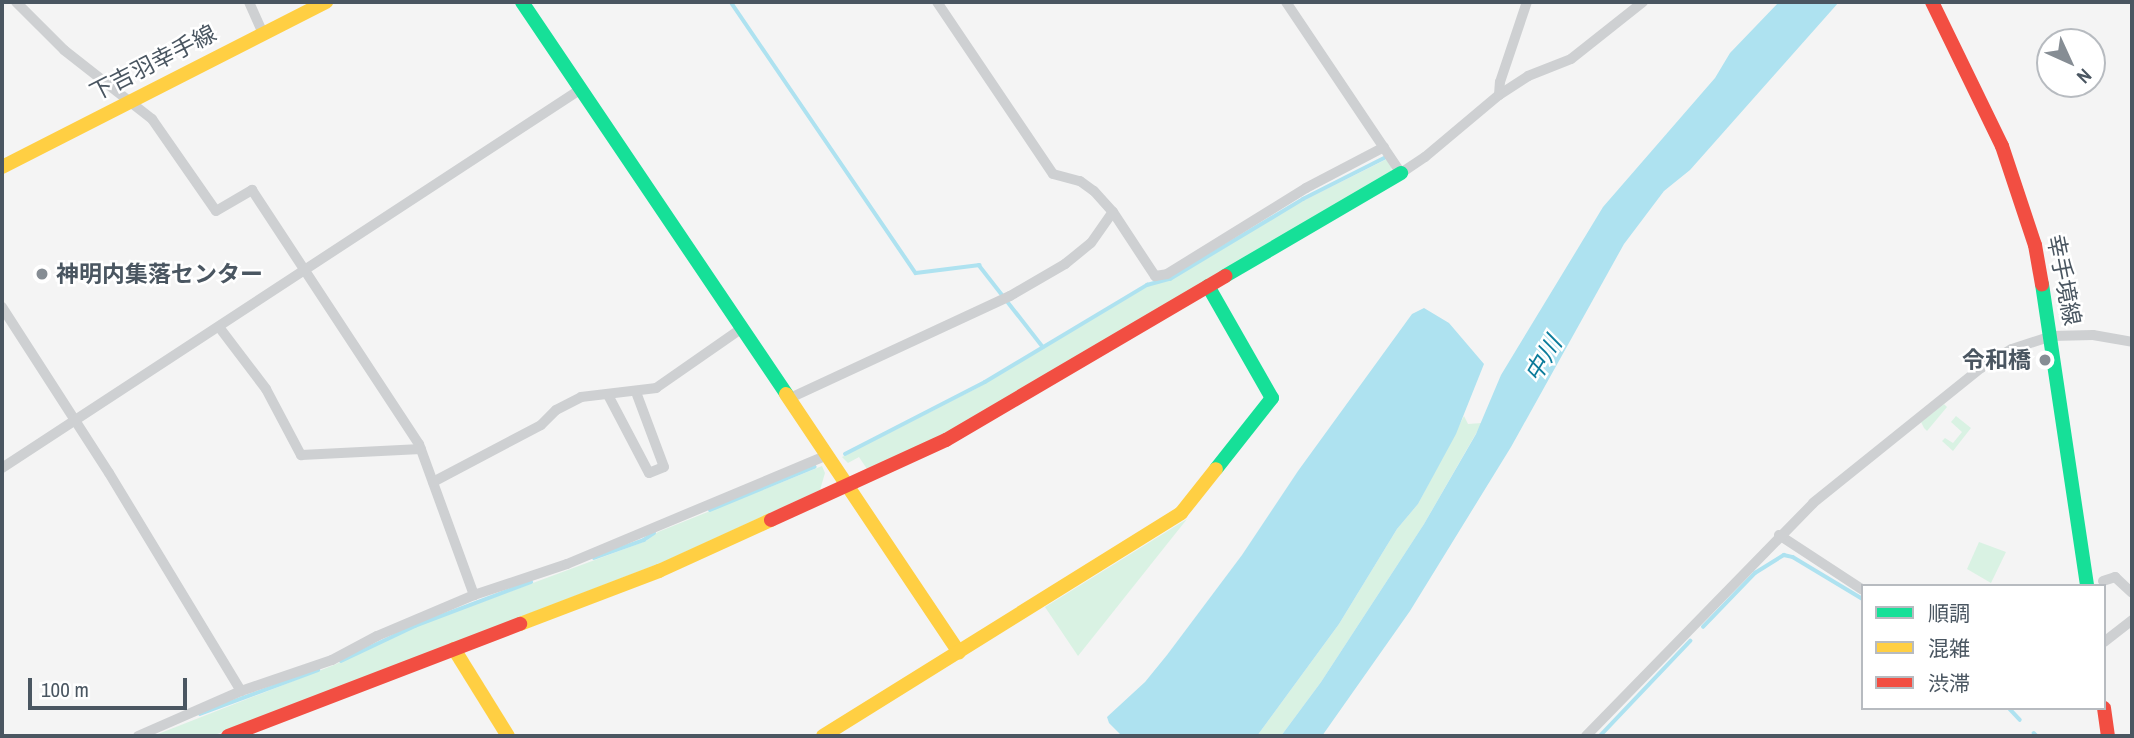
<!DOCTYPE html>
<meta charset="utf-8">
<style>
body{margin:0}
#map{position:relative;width:2134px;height:738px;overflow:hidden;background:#f4f4f4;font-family:"Archivo Narrow","Noto Sans JP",sans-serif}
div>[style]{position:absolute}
.green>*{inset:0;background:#d9f2e3}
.water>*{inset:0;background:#aee2f0}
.stream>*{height:3.5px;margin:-1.75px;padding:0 1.75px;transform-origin:1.75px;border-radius:1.75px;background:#aee2f0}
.street>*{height:10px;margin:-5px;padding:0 5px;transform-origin:5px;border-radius:5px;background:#ced0d2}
.fast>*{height:14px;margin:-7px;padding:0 7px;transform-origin:7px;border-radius:7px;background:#16e098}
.slow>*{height:14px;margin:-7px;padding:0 7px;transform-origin:7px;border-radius:7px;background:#ffcf43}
.jam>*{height:14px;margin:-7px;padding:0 7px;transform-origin:7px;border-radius:7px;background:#f24e42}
.dots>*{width:19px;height:19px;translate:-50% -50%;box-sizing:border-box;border:4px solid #fff;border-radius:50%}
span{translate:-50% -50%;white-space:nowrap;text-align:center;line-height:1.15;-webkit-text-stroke:5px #fff;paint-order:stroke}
.street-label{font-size:23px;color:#4a5661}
.poi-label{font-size:23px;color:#4a5661;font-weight:700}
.left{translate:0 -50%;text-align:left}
.right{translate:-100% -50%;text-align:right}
.water-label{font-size:24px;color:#0c7c9b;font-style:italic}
.frame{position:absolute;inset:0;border:4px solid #4a5661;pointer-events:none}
.legend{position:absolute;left:1861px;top:584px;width:245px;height:126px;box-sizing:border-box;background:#fff;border:2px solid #b7bbc0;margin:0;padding:9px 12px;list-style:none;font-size:21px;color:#4a5661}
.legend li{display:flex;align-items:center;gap:14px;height:35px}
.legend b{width:35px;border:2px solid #b7bbc0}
.north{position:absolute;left:2036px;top:28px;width:70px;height:70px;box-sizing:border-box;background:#fff;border:2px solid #b7bbc0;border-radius:50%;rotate:135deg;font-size:19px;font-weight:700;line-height:28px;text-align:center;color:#4a5661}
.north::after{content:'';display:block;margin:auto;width:24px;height:32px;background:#868d94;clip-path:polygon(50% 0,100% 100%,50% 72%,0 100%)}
.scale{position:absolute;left:28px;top:678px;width:159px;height:32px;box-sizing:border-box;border:4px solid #4a5661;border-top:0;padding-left:9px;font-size:21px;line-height:24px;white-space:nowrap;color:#4a5661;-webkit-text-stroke:5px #fff;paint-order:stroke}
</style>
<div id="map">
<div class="green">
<i style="clip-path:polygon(1387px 159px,1392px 167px,1391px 173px,941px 436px,867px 469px,859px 457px,848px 463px,842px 457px,979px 387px,1148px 286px,1171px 280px,1295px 205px)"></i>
<i style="clip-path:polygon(1944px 404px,1947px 407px,1927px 431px,1924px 428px,1921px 422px)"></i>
<i style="clip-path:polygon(1464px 416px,1468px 424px,1482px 423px,1424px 524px,1321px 682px,1281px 736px,1257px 736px,1339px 624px,1397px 529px,1418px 504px)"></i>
<i style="clip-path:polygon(1956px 416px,1971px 428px,1953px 451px,1942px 441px,1945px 438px,1953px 443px,1962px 432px,1951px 422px)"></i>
<i style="clip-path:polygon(822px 466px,825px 473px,820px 490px,663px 562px,212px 736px,153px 736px,334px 665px,417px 626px,646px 541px,658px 532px)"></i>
<i style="clip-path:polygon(1187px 519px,1078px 656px,1045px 607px)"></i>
<i style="clip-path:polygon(1979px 542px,2006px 552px,1991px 583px,1967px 569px)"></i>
</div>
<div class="water">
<i style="clip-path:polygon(1779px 2px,1839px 2px,1690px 170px,1664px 191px,1624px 244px,1511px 447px,1410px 611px,1322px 736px,1281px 736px,1321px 682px,1424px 524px,1476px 434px,1501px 375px,1603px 207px,1715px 78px,1730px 53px)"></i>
<i style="clip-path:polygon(1424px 308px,1449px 323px,1484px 364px,1456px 434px,1418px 504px,1397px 529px,1339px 624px,1257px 736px,1122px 736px,1109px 723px,1107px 717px,1145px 682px,1167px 655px,1242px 555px,1298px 471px,1412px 314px)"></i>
</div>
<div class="stream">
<i style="left:731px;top:2px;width:328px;rotate:55.7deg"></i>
<i style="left:916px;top:273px;width:64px;rotate:-7.2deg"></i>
<i style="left:979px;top:265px;width:104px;rotate:52deg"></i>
<i style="left:845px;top:454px;width:157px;rotate:-27.2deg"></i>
<i style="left:985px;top:382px;width:189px;rotate:-30.9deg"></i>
<i style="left:1147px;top:285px;width:24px;rotate:-15deg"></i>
<i style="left:1170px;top:279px;width:155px;rotate:-31deg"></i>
<i style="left:1303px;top:199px;width:91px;rotate:-26.8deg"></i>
<i style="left:710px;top:510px;width:113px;rotate:-22.5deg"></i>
<i style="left:594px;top:558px;width:53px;rotate:-19.8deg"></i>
<i style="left:644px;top:540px;width:12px;rotate:-35deg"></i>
<i style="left:1703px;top:627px;width:75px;rotate:-46.1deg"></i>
<i style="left:1755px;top:573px;width:34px;rotate:-32deg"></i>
<i style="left:1784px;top:555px;width:9px;rotate:13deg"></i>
<i style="left:1793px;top:557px;width:82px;rotate:31deg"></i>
<i style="left:341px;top:661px;width:82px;rotate:-25.3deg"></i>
<i style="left:415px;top:626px;width:124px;rotate:-20.8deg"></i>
<i style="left:2009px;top:708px;width:16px;rotate:47deg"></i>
<i style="left:200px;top:714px;width:126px;rotate:-20.4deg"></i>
<i style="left:2034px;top:733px;width:4px;rotate:45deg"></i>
<i style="left:1600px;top:736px;width:131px;rotate:-46.5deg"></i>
</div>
<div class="street">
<i style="left:16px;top:2px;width:68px;rotate:45deg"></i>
<i style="left:64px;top:50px;width:112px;rotate:38.1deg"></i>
<i style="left:152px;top:119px;width:112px;rotate:55.2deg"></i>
<i style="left:216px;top:211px;width:42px;rotate:-30.3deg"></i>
<i style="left:252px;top:190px;width:304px;rotate:56.7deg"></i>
<i style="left:419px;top:444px;width:161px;rotate:70deg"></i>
<i style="left:249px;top:2px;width:35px;rotate:66deg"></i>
<i style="left:937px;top:2px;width:207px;rotate:56deg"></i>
<i style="left:1053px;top:174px;width:28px;rotate:15deg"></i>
<i style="left:1080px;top:181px;width:17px;rotate:36deg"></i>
<i style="left:1094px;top:191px;width:28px;rotate:48deg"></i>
<i style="left:1113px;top:212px;width:77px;rotate:56.7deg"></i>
<i style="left:1155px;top:276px;width:12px;rotate:-9deg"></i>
<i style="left:1167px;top:274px;width:163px;rotate:-31.7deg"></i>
<i style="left:1306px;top:188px;width:88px;rotate:-27.7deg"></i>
<i style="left:1286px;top:2px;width:206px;rotate:56.1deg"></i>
<i style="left:1401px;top:173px;width:29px;rotate:-34deg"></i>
<i style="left:1425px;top:157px;width:97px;rotate:-40deg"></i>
<i style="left:1499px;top:95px;width:35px;rotate:-33deg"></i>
<i style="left:1528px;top:76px;width:46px;rotate:-21.6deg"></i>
<i style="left:1571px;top:59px;width:92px;rotate:-38.4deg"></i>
<i style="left:1499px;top:95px;width:13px;rotate:-86deg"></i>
<i style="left:1500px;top:82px;width:84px;rotate:-71.4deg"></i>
<i style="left:2px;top:307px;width:197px;rotate:57.2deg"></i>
<i style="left:109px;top:473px;width:255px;rotate:58.8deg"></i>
<i style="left:219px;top:327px;width:78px;rotate:52.8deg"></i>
<i style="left:266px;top:389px;width:75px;rotate:62.1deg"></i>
<i style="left:301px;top:455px;width:120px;rotate:-2.9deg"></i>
<i style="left:608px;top:395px;width:88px;rotate:62.3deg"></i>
<i style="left:649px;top:473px;width:16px;rotate:-22deg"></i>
<i style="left:664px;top:467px;width:80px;rotate:-110.5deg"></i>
<i style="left:788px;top:399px;width:245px;rotate:-24.9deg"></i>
<i style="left:1010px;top:296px;width:64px;rotate:-30.2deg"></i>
<i style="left:1065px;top:264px;width:33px;rotate:-39deg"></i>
<i style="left:1091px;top:243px;width:38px;rotate:-55deg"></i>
<i style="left:2px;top:468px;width:692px;rotate:-33.21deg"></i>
<i style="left:433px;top:482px;width:122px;rotate:-27.8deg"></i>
<i style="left:541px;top:425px;width:21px;rotate:-45deg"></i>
<i style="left:556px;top:410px;width:28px;rotate:-27deg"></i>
<i style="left:581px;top:397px;width:76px;rotate:-6.8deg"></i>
<i style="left:656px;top:388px;width:103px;rotate:-34.8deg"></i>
<i style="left:1779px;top:535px;width:100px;rotate:33.2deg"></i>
<i style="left:2103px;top:581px;width:13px;rotate:-18deg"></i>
<i style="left:2115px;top:577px;width:23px;rotate:43deg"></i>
<i style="left:2104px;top:642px;width:36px;rotate:-38deg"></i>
<i style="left:138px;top:736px;width:112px;rotate:-23.6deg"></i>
<i style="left:241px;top:691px;width:96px;rotate:-18.8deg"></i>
<i style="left:332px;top:660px;width:51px;rotate:-28.1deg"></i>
<i style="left:377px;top:636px;width:105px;rotate:-22.9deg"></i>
<i style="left:474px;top:595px;width:98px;rotate:-18.4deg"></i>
<i style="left:567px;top:564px;width:282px;rotate:-22.7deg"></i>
<i style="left:1586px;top:736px;width:325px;rotate:-45.7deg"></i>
<i style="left:1813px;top:503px;width:216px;rotate:-38.8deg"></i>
<i style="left:1981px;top:368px;width:36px;rotate:-32deg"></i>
<i style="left:2012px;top:349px;width:42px;rotate:-18deg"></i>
<i style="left:2052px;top:336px;width:41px;rotate:-1.4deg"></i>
<i style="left:2093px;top:335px;width:40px;rotate:10deg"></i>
</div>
<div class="fast">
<i style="left:522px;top:2px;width:473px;rotate:56deg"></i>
<i style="left:1225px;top:276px;width:204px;rotate:-30.3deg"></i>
<i style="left:2042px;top:284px;width:305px;rotate:81.5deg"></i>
<i style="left:1208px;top:286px;width:129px;rotate:60.3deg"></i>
<i style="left:1272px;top:398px;width:90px;rotate:128.3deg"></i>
</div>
<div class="slow">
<i style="left:2px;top:167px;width:364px;rotate:-27deg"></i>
<i style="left:786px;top:394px;width:311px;rotate:56.2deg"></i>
<i style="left:520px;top:624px;width:149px;rotate:-20.9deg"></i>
<i style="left:659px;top:571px;width:123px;rotate:-24.5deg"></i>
<i style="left:454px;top:649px;width:102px;rotate:58.2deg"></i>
<i style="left:823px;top:736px;width:422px;rotate:-31.9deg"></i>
<i style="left:1181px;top:513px;width:56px;rotate:-51.5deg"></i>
</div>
<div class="jam">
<i style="left:1932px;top:2px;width:160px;rotate:64.1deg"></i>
<i style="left:2002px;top:146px;width:104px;rotate:71.6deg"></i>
<i style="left:2035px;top:245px;width:40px;rotate:80deg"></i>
<i style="left:771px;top:520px;width:192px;rotate:-24.6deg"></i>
<i style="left:946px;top:440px;width:324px;rotate:-30.4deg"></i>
<i style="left:2104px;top:708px;width:28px;rotate:82deg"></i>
<i style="left:228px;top:736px;width:313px;rotate:-21deg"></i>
</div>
<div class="dots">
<i style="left:42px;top:274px;background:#868d94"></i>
<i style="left:2045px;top:360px;background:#868d94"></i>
</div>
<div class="street-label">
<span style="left:153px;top:63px;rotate:-27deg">下吉羽幸手線</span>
<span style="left:2064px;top:280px;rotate:79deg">幸手境線</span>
</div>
<div class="poi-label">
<span class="left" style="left:56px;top:274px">神明内集落センター</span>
<span class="right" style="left:2031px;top:360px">令和橋</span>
</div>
<div class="water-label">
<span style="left:1543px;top:359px;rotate:-59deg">中川</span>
</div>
<div class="frame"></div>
<ul class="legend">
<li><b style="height:9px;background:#16e098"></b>順調</li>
<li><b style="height:9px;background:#ffcf43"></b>混雑</li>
<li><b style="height:9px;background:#f24e42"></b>渋滞</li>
</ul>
<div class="north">N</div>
<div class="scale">100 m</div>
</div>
